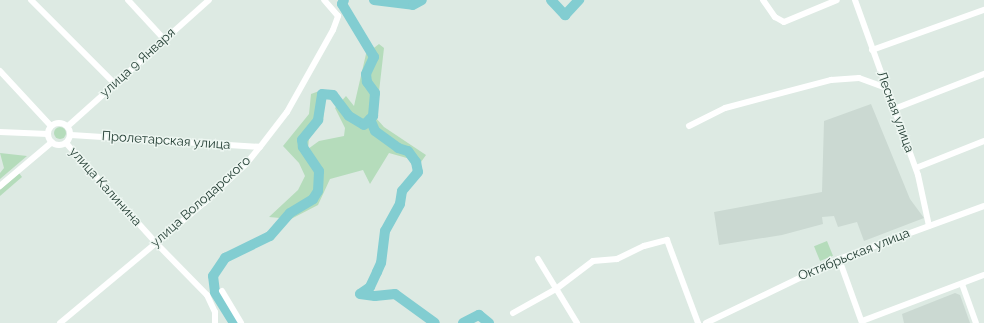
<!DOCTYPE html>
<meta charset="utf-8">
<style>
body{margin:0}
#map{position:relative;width:984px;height:323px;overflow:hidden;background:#ddeae3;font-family:Raleway,sans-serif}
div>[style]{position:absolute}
.built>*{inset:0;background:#cbd9d2}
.green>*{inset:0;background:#b5dcbb;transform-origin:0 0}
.round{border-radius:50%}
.river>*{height:10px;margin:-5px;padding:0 5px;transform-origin:5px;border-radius:5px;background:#82cdd1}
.minor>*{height:6px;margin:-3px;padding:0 3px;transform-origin:3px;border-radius:3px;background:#fff}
.minor>.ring{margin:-3px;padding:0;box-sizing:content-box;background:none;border:6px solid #fff;border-radius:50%}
span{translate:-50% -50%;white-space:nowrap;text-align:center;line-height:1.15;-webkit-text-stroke:3px #edf6f1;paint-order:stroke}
.street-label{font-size:13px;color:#1e392f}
</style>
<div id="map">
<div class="built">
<i style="clip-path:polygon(871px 104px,910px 199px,924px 218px,864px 241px,857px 222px,838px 227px,834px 216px,822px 217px,823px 224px,782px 235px,719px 245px,714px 212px,822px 192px,824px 121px)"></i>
<i style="clip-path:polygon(955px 293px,960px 295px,970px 323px,904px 323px,902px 314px)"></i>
</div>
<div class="green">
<i style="clip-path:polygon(379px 44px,384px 48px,376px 118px,384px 127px,426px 155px,421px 162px,389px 153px,370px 184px,363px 170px,330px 179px,318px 205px,291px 219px,269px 217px,298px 190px,305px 176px,299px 163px,283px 146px,309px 114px,311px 94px,322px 90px,325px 98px,323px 120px,309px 139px,308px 149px,319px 141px,344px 136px,345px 128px,335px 108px,346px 96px,354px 106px,366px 54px)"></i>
<i class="round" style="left:54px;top:127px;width:12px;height:12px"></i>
<i style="clip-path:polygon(0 153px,27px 156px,0 179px,0 173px,4px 168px)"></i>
<i style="clip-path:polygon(19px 173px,22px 177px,0 196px,0 190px)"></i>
<i style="left:827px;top:241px;width:16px;height:14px;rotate:68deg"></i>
</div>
<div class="river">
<i style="left:374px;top:0;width:39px;rotate:7deg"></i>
<i style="left:413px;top:5px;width:10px;rotate:-29deg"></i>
<i style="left:551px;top:0;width:21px;rotate:47deg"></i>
<i style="left:565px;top:15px;width:21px;rotate:-47deg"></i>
<i style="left:370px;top:119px;width:13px;rotate:67deg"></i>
<i style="left:375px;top:131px;width:29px;rotate:36deg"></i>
<i style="left:398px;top:148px;width:10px;rotate:17deg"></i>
<i style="left:408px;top:151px;width:14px;rotate:54deg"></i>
<i style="left:416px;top:162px;width:10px;rotate:79deg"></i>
<i style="left:418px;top:172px;width:25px;rotate:130deg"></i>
<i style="left:402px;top:191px;width:13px;rotate:99deg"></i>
<i style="left:400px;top:204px;width:31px;rotate:119deg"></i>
<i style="left:385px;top:231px;width:32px;rotate:97deg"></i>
<i style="left:381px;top:263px;width:10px;rotate:114deg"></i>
<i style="left:377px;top:272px;width:17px;rotate:115deg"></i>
<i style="left:370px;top:287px;width:12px;rotate:145deg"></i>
<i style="left:360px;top:294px;width:15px;rotate:8deg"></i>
<i style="left:375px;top:296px;width:20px;rotate:-6deg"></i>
<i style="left:395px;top:294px;width:49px;rotate:35.9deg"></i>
<i style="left:234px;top:323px;width:36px;rotate:-122deg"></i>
<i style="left:215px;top:292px;width:16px;rotate:-97deg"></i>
<i style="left:213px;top:276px;width:22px;rotate:-56deg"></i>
<i style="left:225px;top:258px;width:50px;rotate:-26.1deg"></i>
<i style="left:270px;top:236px;width:30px;rotate:-49deg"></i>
<i style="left:290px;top:213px;width:27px;rotate:-31deg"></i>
<i style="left:313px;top:199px;width:9px;rotate:-58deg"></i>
<i style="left:318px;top:191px;width:20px;rotate:-87deg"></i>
<i style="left:319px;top:171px;width:29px;rotate:-124deg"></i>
<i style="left:303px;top:147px;width:7px;rotate:-98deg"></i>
<i style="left:302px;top:140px;width:26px;rotate:-51deg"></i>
<i style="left:318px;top:120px;width:26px;rotate:-81deg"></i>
<i style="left:322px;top:94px;width:11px;rotate:5deg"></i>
<i style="left:333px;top:95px;width:26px;rotate:53deg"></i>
<i style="left:349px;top:116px;width:17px;rotate:31deg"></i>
<i style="left:364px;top:125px;width:13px;rotate:-45deg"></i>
<i style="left:373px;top:116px;width:23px;rotate:-85deg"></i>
<i style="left:375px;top:93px;width:14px;rotate:-126deg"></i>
<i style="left:367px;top:82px;width:8px;rotate:-97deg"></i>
<i style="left:366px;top:74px;width:19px;rotate:-65deg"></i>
<i style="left:374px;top:57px;width:62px;rotate:-121.1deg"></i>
<i style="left:342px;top:4px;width:4px;rotate:-63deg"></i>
<i style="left:463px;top:323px;width:18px;rotate:-27deg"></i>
<i style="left:479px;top:315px;width:13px;rotate:39deg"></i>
</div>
<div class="minor">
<i style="left:31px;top:0;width:119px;rotate:45deg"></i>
<i style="left:128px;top:0;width:53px;rotate:47.3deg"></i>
<i style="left:763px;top:0;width:21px;rotate:55deg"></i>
<i style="left:775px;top:17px;width:10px;rotate:29deg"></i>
<i style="left:784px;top:22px;width:57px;rotate:-22.5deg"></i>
<i style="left:855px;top:0;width:186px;rotate:70.2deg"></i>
<i style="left:918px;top:175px;width:52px;rotate:77.8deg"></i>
<i style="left:872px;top:50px;width:119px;rotate:-19.7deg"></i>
<i style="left:0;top:71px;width:75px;rotate:47.2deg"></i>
<i style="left:894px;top:109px;width:97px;rotate:-21.3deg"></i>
<i class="ring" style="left:48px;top:123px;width:16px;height:16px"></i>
<i style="left:68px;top:126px;width:189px;rotate:-41.8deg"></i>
<i style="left:689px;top:126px;width:40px;rotate:-26.6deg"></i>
<i style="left:725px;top:108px;width:110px;rotate:-14.8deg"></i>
<i style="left:831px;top:80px;width:28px;rotate:-4deg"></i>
<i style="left:859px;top:78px;width:29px;rotate:20deg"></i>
<i style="left:0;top:132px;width:48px;rotate:2.4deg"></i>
<i style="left:71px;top:135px;width:189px;rotate:3.6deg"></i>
<i style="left:66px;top:143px;width:135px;rotate:48deg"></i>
<i style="left:156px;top:243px;width:73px;rotate:45.6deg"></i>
<i style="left:207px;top:295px;width:19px;rotate:65deg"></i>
<i style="left:215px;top:312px;width:11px;rotate:90deg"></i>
<i style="left:916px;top:168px;width:73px;rotate:-21.7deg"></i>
<i style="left:0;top:186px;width:68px;rotate:-40.2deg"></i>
<i style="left:538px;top:259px;width:75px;rotate:58.6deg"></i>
<i style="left:839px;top:259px;width:68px;rotate:70.2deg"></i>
<i style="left:962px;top:284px;width:41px;rotate:70.3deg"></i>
<i style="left:222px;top:291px;width:37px;rotate:59deg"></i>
<i style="left:513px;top:313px;width:49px;rotate:-29.2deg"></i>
<i style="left:556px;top:289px;width:46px;rotate:-37.1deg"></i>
<i style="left:593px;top:261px;width:24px;rotate:-5deg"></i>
<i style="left:617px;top:259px;width:30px;rotate:-26deg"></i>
<i style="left:644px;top:246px;width:24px;rotate:-15deg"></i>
<i style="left:667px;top:240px;width:89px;rotate:69.5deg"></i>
<i style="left:862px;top:321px;width:130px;rotate:-20.7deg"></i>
<i style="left:60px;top:323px;width:187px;rotate:-39.8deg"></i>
<i style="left:204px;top:203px;width:57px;rotate:-42.9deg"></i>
<i style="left:246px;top:164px;width:22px;rotate:-51deg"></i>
<i style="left:260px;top:147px;width:44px;rotate:-52.4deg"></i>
<i style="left:287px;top:112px;width:94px;rotate:-60.7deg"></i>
<i style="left:333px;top:30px;width:15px;rotate:-70deg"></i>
<i style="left:338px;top:16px;width:21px;rotate:-131deg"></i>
<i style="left:706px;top:323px;width:148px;rotate:-25.7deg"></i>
<i style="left:839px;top:259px;width:154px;rotate:-20.1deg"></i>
</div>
<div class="street-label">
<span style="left:138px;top:63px;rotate:-42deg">улица 9 Января</span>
<span style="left:895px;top:112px;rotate:70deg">Лесная улица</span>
<span style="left:166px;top:141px;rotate:4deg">Пролетарская улица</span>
<span style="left:105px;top:187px;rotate:48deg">улица Калинина</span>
<span style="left:201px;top:202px;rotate:-42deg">улица Володарского</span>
<span style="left:854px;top:255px;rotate:-22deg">Октябрьская улица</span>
</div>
</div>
